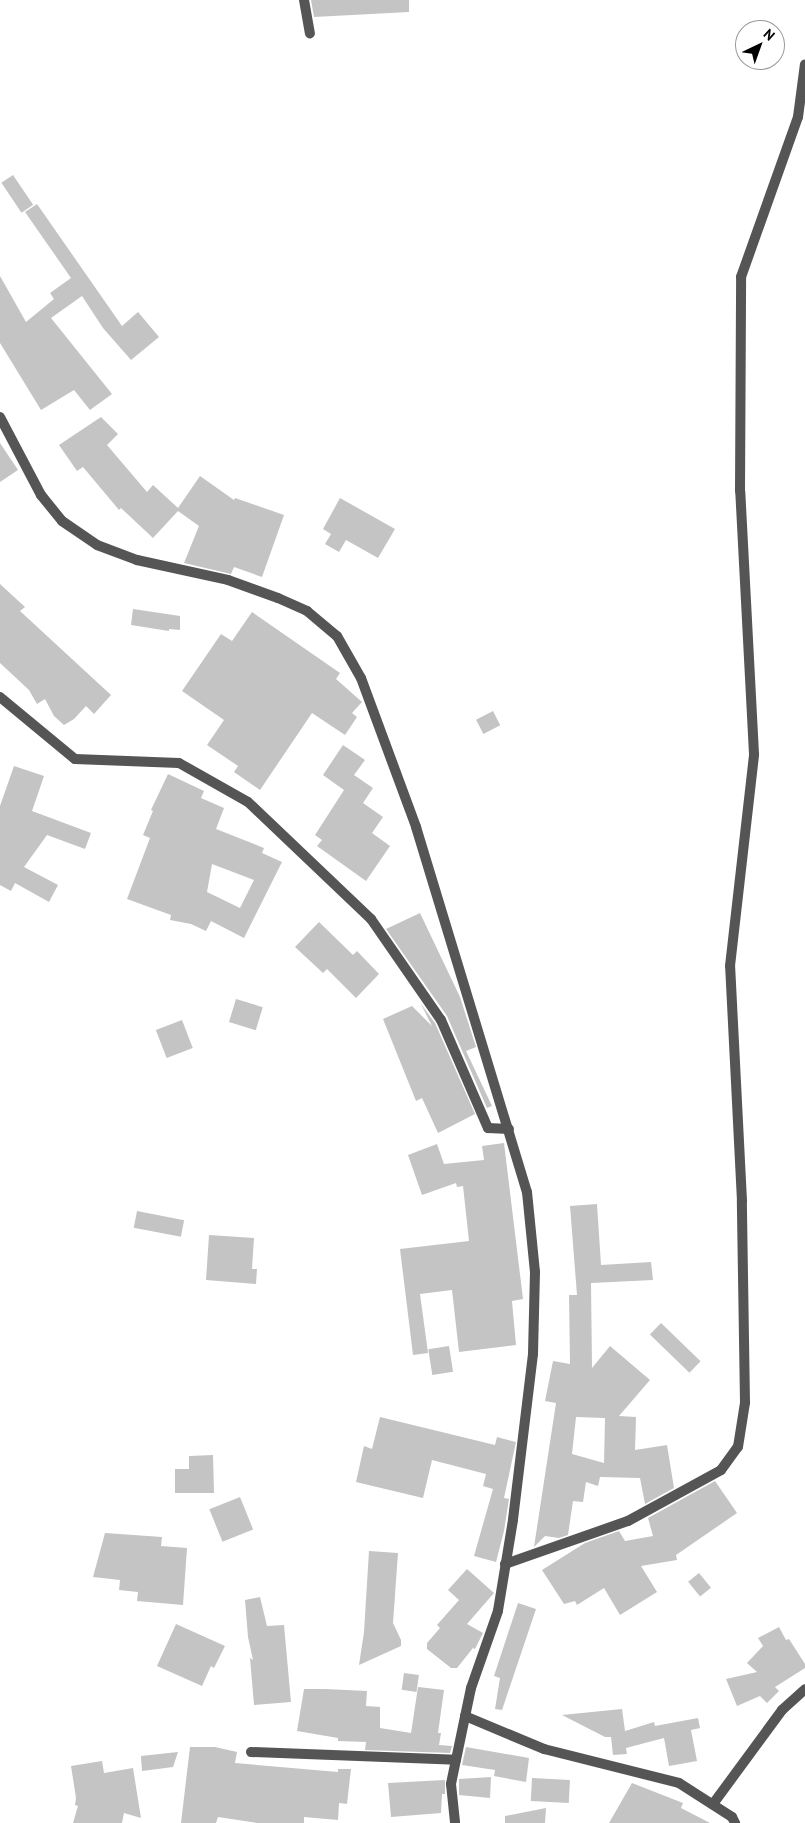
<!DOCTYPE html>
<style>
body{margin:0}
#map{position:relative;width:805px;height:1823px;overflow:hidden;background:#fff;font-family:"PT Sans",sans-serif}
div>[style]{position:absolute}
.building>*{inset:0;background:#c4c4c4;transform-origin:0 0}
.street>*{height:10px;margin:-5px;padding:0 5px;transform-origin:5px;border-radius:5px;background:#555}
span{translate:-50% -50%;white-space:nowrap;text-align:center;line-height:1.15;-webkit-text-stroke:4.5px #fff;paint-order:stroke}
.north{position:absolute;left:735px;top:20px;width:50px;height:50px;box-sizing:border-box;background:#fff;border:1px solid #999;border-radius:50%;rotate:42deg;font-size:14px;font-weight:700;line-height:20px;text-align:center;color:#000}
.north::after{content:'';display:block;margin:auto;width:18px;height:22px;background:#000;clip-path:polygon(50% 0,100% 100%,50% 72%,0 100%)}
</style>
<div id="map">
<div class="building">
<i style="clip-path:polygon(311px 0,409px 0,409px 12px,314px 17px)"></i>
<i style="left:13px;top:175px;width:36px;height:14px;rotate:56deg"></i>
<i style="clip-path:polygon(37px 204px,122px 326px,138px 312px,159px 337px,131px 360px,103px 328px,82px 296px,51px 318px,112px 394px,90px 410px,74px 390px,41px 410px,0 343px,0 276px,26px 322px,54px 299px,50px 293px,71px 278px,25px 212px)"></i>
<i style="clip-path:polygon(101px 417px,118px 434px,107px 445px,147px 492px,153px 485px,178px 508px,200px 476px,234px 500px,235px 498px,284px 515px,262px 577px,234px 567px,231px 574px,184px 563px,199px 526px,178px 511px,153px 538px,121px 508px,119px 510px,83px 467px,77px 471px,59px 445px)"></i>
<i style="clip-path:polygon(0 443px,18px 470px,0 482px)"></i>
<i style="clip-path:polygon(340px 498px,395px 529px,378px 558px,346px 540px,339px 552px,325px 544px,331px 534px,323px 529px)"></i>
<i style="clip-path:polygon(0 584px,25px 607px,20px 611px,111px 695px,94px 714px,86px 706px,74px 719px,64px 725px,54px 716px,45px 699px,37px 704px,29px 690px,0 663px)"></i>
<i style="clip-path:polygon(133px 609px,180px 616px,180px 630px,169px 629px,169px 631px,131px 625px)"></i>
<i style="clip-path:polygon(252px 612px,340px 673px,336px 679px,362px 702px,352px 713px,357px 717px,345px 735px,312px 713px,260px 790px,234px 772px,238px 766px,207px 745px,224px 720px,182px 691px,221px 634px,232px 641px)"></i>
<i style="left:493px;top:711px;width:16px;height:19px;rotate:63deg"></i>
<i style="clip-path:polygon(343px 745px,365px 760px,354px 775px,373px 788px,363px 803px,383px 817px,372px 833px,390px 846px,366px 881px,317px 846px,322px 840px,315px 835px,344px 790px,323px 775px)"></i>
<i style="clip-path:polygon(14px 766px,44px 776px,32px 811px,91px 833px,85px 849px,47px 835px,24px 867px,58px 885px,49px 902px,15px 883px,11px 891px,0 885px,0 806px)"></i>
<i style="clip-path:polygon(evenodd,168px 774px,204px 791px,201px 798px,224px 808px,216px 829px,264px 848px,262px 853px,282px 862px,244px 938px,211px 921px,206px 931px,191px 924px,170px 920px,171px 915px,127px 899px,150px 838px,143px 835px,153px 811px,151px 810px,168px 774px,212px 864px,254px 880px,240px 908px,207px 892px,212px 864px)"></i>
<i style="clip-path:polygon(420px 913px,460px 997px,476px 1047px,466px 1051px,492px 1106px,487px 1108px,447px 1016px,386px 929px)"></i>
<i style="clip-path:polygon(319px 922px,353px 955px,357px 951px,379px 974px,356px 998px,327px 969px,323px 973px,295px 947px)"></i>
<i style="left:236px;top:999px;width:28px;height:24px;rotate:17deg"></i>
<i style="clip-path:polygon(421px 1004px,435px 1023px,475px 1114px,438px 1133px,422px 1098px,416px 1101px,383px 1019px,412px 1006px,432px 1026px)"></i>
<i style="left:182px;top:1020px;width:30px;height:28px;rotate:69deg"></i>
<i style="clip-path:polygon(504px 1143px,523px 1299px,512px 1301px,516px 1345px,459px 1352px,452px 1290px,420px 1294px,428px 1353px,413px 1355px,400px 1249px,469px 1241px,463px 1186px,457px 1187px,456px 1183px,422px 1195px,408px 1155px,437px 1144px,444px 1164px,484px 1160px,482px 1146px)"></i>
<i style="clip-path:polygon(evenodd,597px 1204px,601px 1265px,651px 1262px,653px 1280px,591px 1283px,592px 1368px,610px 1346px,650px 1380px,619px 1416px,636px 1417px,635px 1450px,667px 1445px,674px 1488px,645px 1504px,640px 1478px,600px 1477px,598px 1486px,586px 1482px,583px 1502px,573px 1501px,568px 1535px,559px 1538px,545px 1536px,534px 1547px,556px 1403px,545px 1401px,553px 1361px,570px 1364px,569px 1295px,577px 1295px,570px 1206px,597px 1204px,576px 1417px,605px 1418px,604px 1463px,572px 1454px,576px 1417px)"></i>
<i style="left:137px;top:1211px;width:48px;height:17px;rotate:11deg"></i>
<i style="clip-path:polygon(209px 1235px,254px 1238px,252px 1269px,257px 1269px,256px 1284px,206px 1280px)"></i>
<i style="left:661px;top:1323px;width:55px;height:16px;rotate:44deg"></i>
<i style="left:449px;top:1346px;width:26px;height:21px;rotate:81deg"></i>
<i style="clip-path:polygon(380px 1417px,495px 1445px,497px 1437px,516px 1442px,504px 1498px,509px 1499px,504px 1531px,496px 1562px,474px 1556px,493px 1489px,483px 1486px,486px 1474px,432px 1460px,423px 1498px,356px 1482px,364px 1446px,372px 1449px)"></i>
<i style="clip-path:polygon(213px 1455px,214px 1493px,175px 1493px,175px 1469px,189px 1469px,189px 1456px)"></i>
<i style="clip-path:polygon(715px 1481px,737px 1513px,676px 1555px,677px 1560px,641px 1566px,657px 1592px,620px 1615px,604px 1588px,577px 1605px,575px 1601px,564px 1604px,542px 1570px,585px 1543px,619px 1531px,625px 1541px,653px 1536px,648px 1518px)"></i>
<i style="left:240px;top:1497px;width:35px;height:33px;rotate:68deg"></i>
<i style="clip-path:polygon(105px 1533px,162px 1537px,161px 1546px,187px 1548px,183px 1605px,137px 1601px,138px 1592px,119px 1590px,120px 1580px,93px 1577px)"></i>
<i style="clip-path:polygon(369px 1551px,398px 1553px,393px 1623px,401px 1640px,401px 1646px,359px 1665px,364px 1632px)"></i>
<i style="clip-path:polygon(467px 1569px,494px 1593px,467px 1624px,483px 1633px,475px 1649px,473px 1648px,457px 1668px,451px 1668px,427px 1649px,427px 1643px,440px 1628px,437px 1625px,459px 1600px,448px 1590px)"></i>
<i style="left:699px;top:1573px;width:19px;height:14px;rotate:51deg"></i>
<i style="clip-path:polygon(260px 1597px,267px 1626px,284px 1625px,291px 1702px,254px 1705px,250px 1658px,253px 1660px,248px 1637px,245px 1600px)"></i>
<i style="clip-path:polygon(518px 1603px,536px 1609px,502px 1710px,495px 1709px,500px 1678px,494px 1676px)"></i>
<i style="clip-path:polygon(176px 1624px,225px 1646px,214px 1668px,211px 1666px,202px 1686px,157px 1666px)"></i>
<i style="clip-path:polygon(779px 1627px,786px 1640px,789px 1639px,805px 1664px,805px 1668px,775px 1687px,779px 1691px,767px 1703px,760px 1696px,737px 1706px,726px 1679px,757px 1672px,747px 1663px,763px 1646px,758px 1638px)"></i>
<i style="left:404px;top:1673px;width:15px;height:17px;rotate:8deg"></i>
<i style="clip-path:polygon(418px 1687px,444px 1690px,438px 1733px,441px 1733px,439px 1745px,452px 1746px,450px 1753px,365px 1750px,366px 1742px,338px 1741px,338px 1738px,297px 1731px,304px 1689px,325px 1689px,367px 1691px,366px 1706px,380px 1707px,380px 1728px,411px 1733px)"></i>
<i style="clip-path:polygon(622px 1709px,625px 1731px,654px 1722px,655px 1726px,698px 1718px,700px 1728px,691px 1730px,697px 1761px,669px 1766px,664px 1738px,626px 1748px,627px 1754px,613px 1755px,611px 1737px,605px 1737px,562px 1715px)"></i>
<i style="clip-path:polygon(190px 1747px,215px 1747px,237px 1752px,235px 1763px,338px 1772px,338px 1769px,351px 1769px,347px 1804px,339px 1803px,338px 1820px,304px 1817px,304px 1823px,257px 1823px,218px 1817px,216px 1823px,181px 1823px)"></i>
<i style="clip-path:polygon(466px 1747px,529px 1758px,526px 1782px,494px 1776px,495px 1770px,462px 1765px)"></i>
<i style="clip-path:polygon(178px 1752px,173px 1767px,142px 1771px,141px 1756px)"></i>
<i style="clip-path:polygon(102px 1761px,104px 1773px,133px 1768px,141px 1818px,124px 1813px,122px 1823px,73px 1823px,78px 1806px,75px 1805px,76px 1798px,71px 1766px)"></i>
<i style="clip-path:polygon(491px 1777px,490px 1798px,459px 1795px,459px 1779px)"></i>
<i style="left:532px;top:1778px;width:38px;height:23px;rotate:3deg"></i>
<i style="clip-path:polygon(445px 1780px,445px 1794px,442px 1794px,441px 1813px,391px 1817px,388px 1783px)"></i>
<i style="clip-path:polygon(632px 1783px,683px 1803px,681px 1808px,710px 1823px,609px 1823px)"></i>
<i style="clip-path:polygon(546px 1808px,545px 1823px,505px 1823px,505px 1816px)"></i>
</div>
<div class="street">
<i style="left:304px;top:0;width:34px;rotate:80deg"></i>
<i style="left:0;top:417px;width:88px;rotate:62.3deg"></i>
<i style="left:41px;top:495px;width:33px;rotate:51deg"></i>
<i style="left:62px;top:521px;width:42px;rotate:34.4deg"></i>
<i style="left:97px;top:545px;width:43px;rotate:20.6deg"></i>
<i style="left:137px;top:560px;width:93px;rotate:12.4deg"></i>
<i style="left:228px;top:580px;width:53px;rotate:19.8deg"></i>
<i style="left:278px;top:598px;width:32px;rotate:24deg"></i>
<i style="left:307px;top:611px;width:39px;rotate:40deg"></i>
<i style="left:337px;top:636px;width:48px;rotate:60.3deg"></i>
<i style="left:361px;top:678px;width:159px;rotate:69.7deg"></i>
<i style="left:416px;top:827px;width:382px;rotate:73.1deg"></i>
<i style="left:527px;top:1192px;width:80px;rotate:84.3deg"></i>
<i style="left:535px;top:1272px;width:82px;rotate:91.4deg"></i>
<i style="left:533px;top:1354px;width:167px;rotate:96.9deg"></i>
<i style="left:513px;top:1520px;width:92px;rotate:99.4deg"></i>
<i style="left:498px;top:1611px;width:82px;rotate:109.3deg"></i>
<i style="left:471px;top:1688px;width:98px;rotate:101.8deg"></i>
<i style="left:451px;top:1784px;width:39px;rotate:84deg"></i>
<i style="left:0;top:697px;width:97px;rotate:39.6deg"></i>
<i style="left:75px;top:759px;width:104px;rotate:2.2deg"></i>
<i style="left:179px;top:763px;width:79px;rotate:29.5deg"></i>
<i style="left:248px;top:802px;width:170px;rotate:43.6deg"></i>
<i style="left:371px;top:919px;width:123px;rotate:55.3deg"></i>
<i style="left:441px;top:1020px;width:118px;rotate:66.5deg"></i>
<i style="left:488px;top:1128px;width:21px;rotate:3deg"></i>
<i style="left:505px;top:1564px;width:130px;rotate:-19.3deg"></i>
<i style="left:628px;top:1521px;width:106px;rotate:-28.7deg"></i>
<i style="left:721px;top:1470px;width:29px;rotate:-54deg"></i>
<i style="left:738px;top:1447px;width:45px;rotate:-81deg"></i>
<i style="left:745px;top:1403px;width:202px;rotate:-90.9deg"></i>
<i style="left:742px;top:1201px;width:235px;rotate:-92.9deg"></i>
<i style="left:730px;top:966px;width:213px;rotate:-83.5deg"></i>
<i style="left:754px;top:754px;width:263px;rotate:-93deg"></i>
<i style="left:740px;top:491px;width:214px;rotate:-89.7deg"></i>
<i style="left:741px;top:277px;width:170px;rotate:-70.4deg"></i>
<i style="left:798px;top:117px;width:53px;rotate:-82.5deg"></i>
<i style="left:465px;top:1716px;width:86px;rotate:22.7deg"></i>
<i style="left:544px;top:1749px;width:139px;rotate:14.1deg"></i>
<i style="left:679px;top:1783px;width:63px;rotate:32.7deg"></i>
<i style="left:732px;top:1817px;width:7px;rotate:63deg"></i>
<i style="left:251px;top:1752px;width:205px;rotate:2.2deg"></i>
<i style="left:713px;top:1804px;width:117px;rotate:-53.7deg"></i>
<i style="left:782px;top:1710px;width:31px;rotate:-42deg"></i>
</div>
<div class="north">N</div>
</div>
